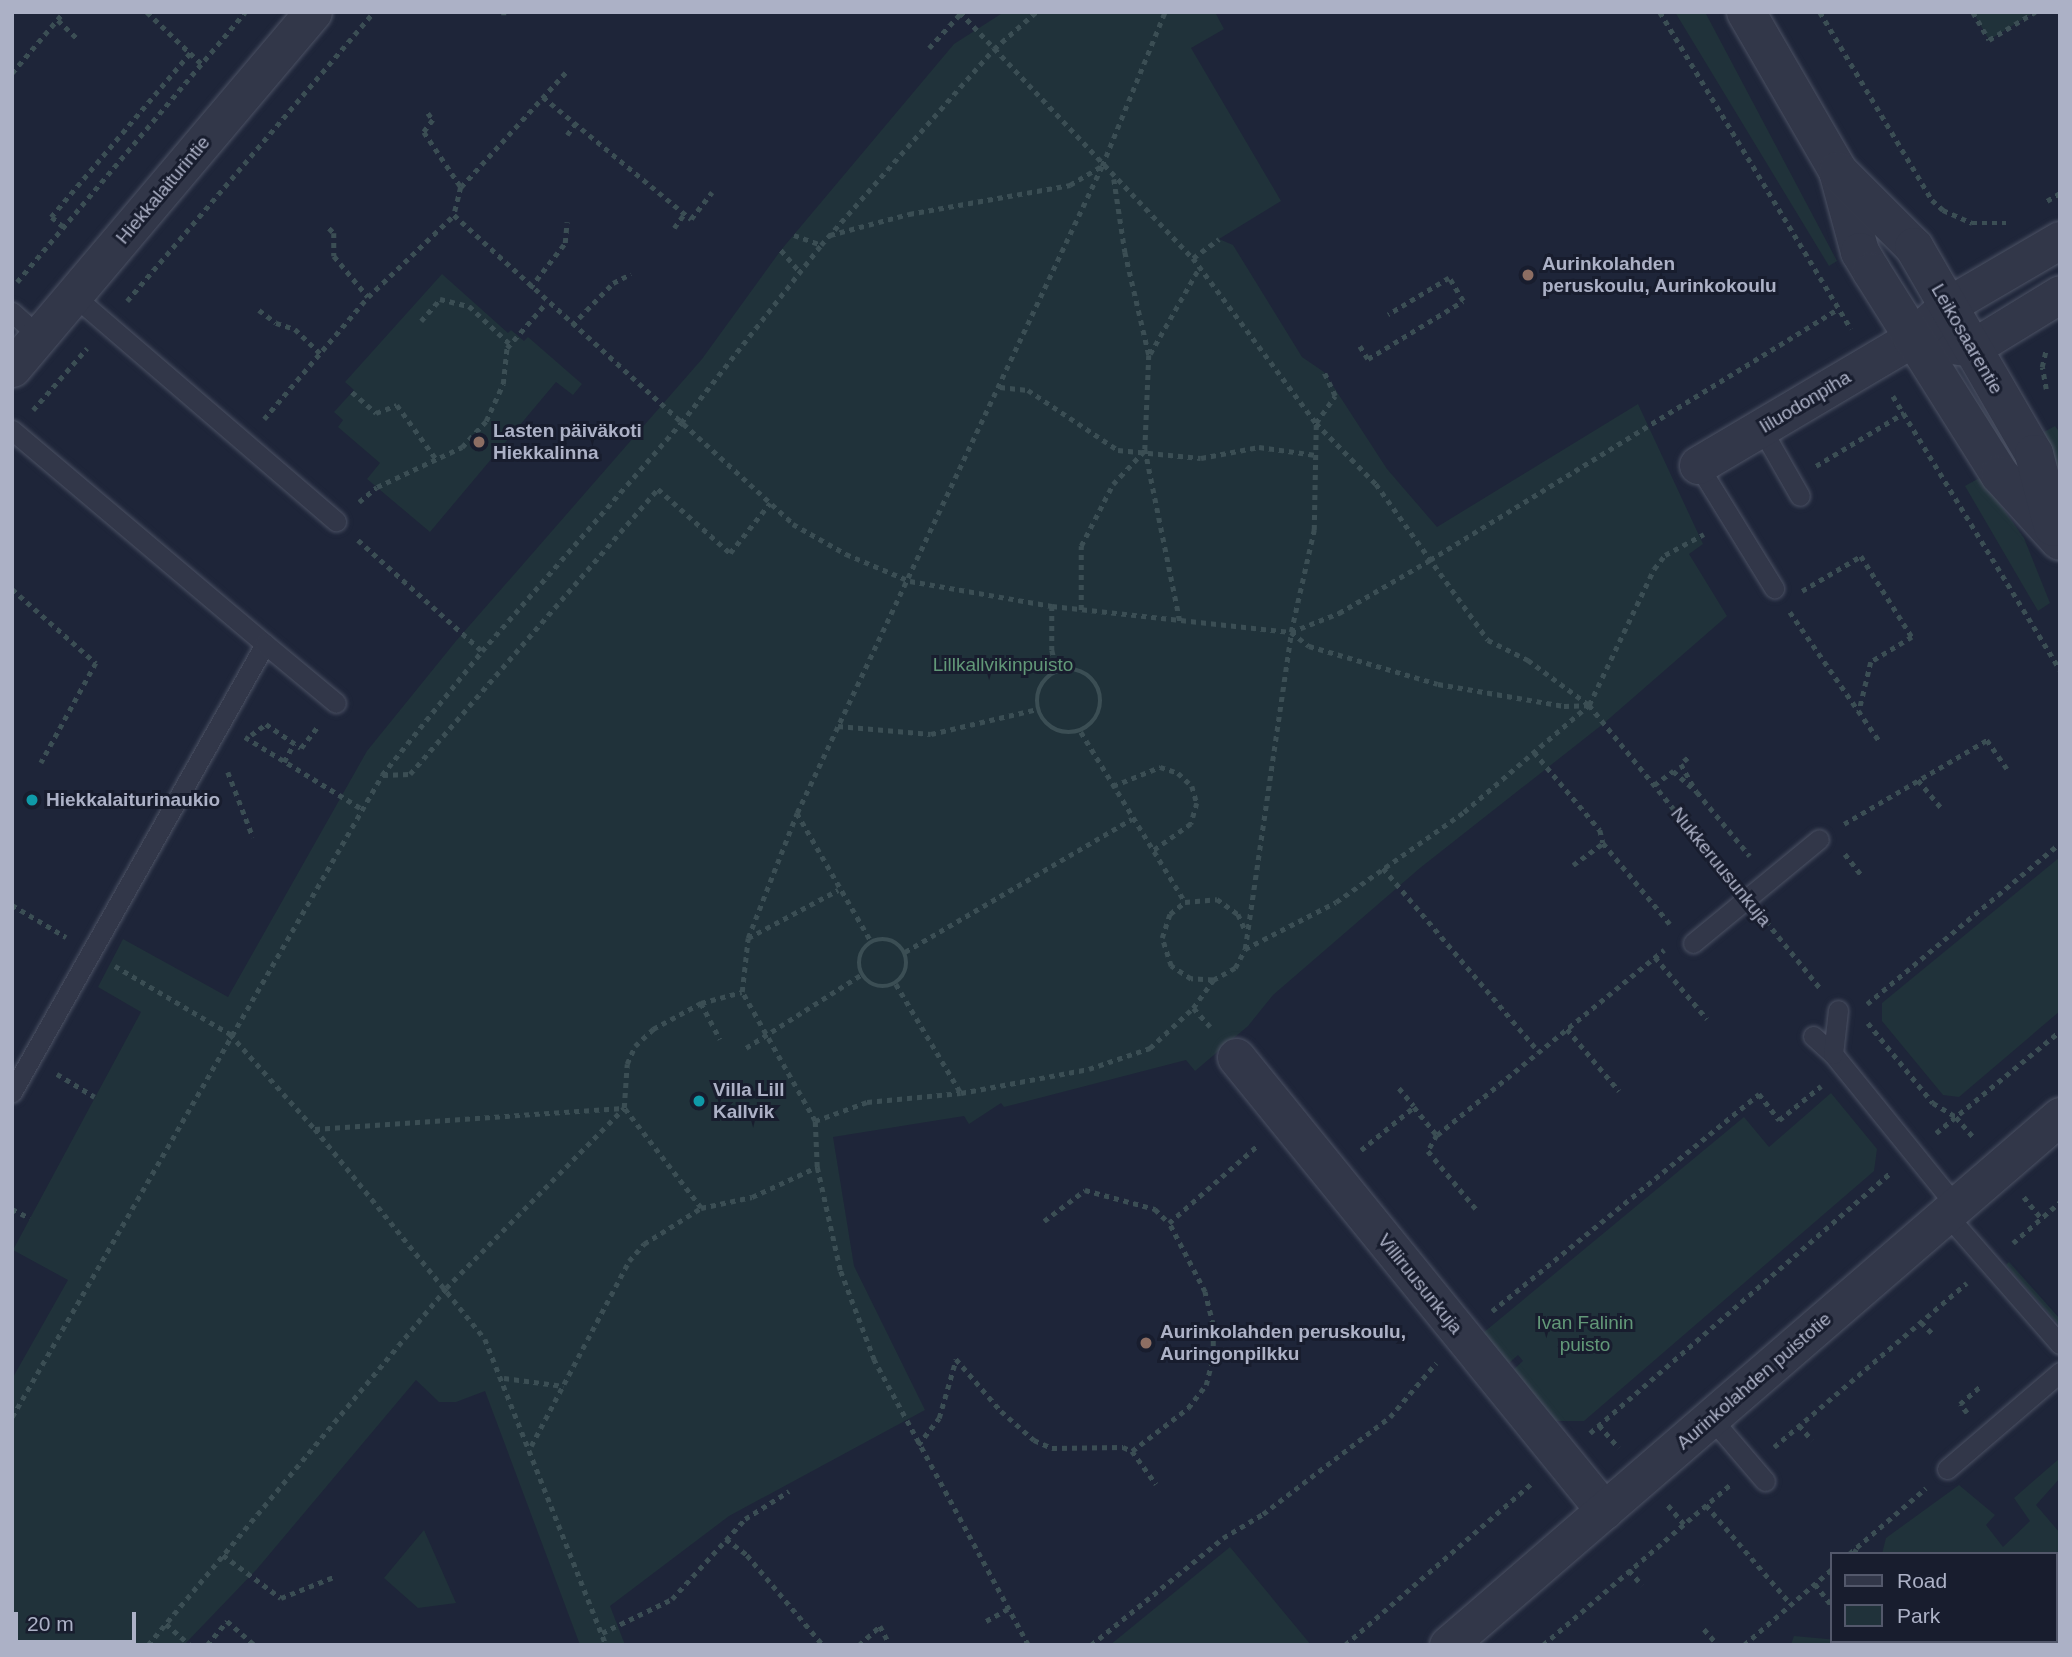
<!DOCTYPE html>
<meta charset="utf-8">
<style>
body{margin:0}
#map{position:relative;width:2072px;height:1657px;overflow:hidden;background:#1e2539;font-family:Arial,sans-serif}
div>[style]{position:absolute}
.green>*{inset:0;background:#20323a}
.path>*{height:4.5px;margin-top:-2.25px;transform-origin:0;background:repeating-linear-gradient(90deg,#3b4e54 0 5px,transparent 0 10px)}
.path>.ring{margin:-2.25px;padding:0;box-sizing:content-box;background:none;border:4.5px solid #3b4e54;border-radius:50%}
.roads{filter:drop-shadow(0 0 2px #4c5264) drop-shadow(0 0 2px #4c5264)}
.service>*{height:19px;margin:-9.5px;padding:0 9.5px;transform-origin:9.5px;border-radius:9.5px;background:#323749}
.minor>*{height:37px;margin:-18.5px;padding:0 18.5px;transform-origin:18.5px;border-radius:18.5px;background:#323749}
.tertiary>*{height:38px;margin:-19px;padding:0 19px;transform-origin:19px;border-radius:19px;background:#323749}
.dots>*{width:19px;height:19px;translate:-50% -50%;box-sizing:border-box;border:4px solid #181d2e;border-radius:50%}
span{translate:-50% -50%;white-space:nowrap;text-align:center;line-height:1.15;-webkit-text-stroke:6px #181d2e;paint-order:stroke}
.street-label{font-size:19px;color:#acb1c6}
.poi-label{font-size:19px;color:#acb1c6;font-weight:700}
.left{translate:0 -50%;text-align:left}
.park-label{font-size:19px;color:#629878}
.frame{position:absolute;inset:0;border:14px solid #acb1c6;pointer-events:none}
.legend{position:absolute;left:1830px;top:1552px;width:228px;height:91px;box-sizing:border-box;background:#181d2e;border:2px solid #53586b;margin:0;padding:9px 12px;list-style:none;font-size:21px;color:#acb1c6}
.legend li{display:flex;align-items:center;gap:14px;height:35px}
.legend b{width:35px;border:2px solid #53586b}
.scale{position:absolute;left:14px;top:1612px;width:122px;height:32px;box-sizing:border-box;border:4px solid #acb1c6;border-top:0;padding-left:9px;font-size:21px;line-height:24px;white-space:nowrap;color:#acb1c6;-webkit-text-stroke:5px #181d2e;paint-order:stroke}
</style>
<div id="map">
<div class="green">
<i style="clip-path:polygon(1004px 12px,1215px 12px,1224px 29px,1191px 48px,1281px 201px,1219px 239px,1233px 245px,1302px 357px,1324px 372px,1387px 469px,1437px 527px,1638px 404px,1703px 544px,1689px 554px,1727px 616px,1603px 724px,1420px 868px,1273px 995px,1248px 1026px,1195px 1071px,1186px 1060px,1004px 1107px,1001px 1103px,969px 1124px,964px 1116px,833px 1137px,854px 1266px,925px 1410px,729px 1516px,610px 1606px,625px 1645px,580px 1645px,485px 1391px,456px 1402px,439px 1402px,416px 1380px,257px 1569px,184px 1645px,12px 1645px,12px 1379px,68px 1280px,13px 1250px,141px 1012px,98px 987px,123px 939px,228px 997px,367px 751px,456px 641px,702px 359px,781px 250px,954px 44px)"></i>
<i style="clip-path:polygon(1675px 12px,1705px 12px,1837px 261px,1829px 266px)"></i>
<i style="clip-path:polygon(1973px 12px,2035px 12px,1989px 40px)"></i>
<i style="clip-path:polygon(442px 274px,508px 333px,511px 330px,524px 341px,528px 337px,582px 384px,573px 395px,556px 382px,430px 532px,367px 479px,380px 463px,338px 427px,343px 420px,334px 412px,354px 390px,345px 382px)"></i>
<i style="clip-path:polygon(2055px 426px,2060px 433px,2060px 475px,2040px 434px)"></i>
<i style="clip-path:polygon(1981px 477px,2024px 538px,2050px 603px,2038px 611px,1965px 486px)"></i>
<i style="clip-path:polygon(2060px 857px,2060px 1011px,1959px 1097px,1943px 1095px,1882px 1021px,1882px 1003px)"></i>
<i style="clip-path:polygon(1831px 1093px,1877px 1149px,1874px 1171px,1584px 1421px,1554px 1421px,1513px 1370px,1523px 1361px,1518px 1355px,1508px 1364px,1483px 1333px,1744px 1117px,1769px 1147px)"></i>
<i style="clip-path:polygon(2009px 1262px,2060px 1319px,2060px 1326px,2006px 1265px)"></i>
<i style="clip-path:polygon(2060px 1458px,2060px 1478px,2036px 1505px,2060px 1533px,2060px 1645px,1912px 1645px,1908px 1641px,2056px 1641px,2056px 1554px,1882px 1554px,1886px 1538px,1959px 1485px,1995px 1515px,1986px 1525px,2003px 1547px,2030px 1521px,2014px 1498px)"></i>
<i style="clip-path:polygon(424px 1530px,456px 1603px,418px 1608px,384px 1578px)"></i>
<i style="clip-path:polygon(1230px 1547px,1311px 1645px,1110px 1645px)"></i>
<i style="clip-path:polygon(1794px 1636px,1849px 1641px,1852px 1645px,1791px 1645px)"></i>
</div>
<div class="path">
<i style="left:147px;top:12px;width:59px;rotate:43.6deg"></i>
<i style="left:504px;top:12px;width:3px;rotate:90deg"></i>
<i style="left:960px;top:12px;width:339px;rotate:46.6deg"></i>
<i style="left:1193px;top:258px;width:206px;rotate:53.3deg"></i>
<i style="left:1316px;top:423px;width:86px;rotate:45.5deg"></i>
<i style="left:1376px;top:484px;width:192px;rotate:54.3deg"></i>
<i style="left:1488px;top:640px;width:45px;rotate:26.6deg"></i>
<i style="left:1528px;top:660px;width:76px;rotate:36.4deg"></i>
<i style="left:1589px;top:705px;width:218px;rotate:50.8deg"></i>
<i style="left:1660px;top:12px;width:370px;rotate:58.9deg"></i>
<i style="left:1820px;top:12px;width:219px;rotate:59.2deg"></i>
<i style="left:1932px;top:200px;width:15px;rotate:42deg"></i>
<i style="left:1943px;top:210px;width:32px;rotate:24deg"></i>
<i style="left:1972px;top:223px;width:34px"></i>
<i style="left:1973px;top:12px;width:32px;rotate:60deg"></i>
<i style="left:1989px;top:40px;width:54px;rotate:-31.3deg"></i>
<i style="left:58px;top:20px;width:29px;rotate:44deg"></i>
<i style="left:929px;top:48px;width:47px;rotate:-47.6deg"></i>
<i style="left:12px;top:73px;width:80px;rotate:-49.6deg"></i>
<i style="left:543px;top:97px;width:192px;rotate:39.5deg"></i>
<i style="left:691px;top:219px;width:34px;rotate:-52deg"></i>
<i style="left:428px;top:113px;width:9px;rotate:54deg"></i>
<i style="left:433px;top:120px;width:15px;rotate:127deg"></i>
<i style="left:424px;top:132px;width:66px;rotate:56.1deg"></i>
<i style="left:461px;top:187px;width:29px;rotate:104deg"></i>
<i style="left:567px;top:135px;width:14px;rotate:-54deg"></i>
<i style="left:1114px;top:179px;width:74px;rotate:81.4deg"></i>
<i style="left:1125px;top:252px;width:106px;rotate:76.9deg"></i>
<i style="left:1149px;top:355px;width:94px;rotate:92.4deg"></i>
<i style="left:1145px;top:449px;width:176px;rotate:78.5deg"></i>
<i style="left:461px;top:187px;width:159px;rotate:-47.6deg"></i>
<i style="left:2047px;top:201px;width:15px;rotate:-32deg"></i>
<i style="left:63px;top:227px;width:16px;rotate:-140deg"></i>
<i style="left:51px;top:217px;width:215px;rotate:-49.7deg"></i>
<i style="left:190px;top:53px;width:16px;rotate:43deg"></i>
<i style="left:329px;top:228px;width:7px;rotate:45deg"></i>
<i style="left:334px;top:233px;width:23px;rotate:90deg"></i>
<i style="left:334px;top:256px;width:53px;rotate:50.3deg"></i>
<i style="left:674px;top:228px;width:17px;rotate:-54deg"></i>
<i style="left:794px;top:235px;width:29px;rotate:20deg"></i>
<i style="left:830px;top:235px;width:82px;rotate:-14.9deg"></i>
<i style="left:909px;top:214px;width:164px;rotate:-10.2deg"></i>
<i style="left:1070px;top:185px;width:37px;rotate:-31deg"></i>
<i style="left:781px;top:250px;width:29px;rotate:49deg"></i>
<i style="left:1193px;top:258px;width:32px;rotate:-36deg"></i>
<i style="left:17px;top:282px;width:353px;rotate:-49.8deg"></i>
<i style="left:530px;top:288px;width:57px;rotate:-52.1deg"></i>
<i style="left:565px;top:243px;width:21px;rotate:-85deg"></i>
<i style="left:127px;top:301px;width:380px;rotate:-49.5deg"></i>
<i style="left:259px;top:310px;width:21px;rotate:37deg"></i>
<i style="left:276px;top:323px;width:20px;rotate:18deg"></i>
<i style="left:295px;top:329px;width:35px;rotate:44deg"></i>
<i style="left:421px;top:321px;width:29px;rotate:-49deg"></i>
<i style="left:440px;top:299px;width:30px;rotate:14deg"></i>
<i style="left:469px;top:306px;width:56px;rotate:42.8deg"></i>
<i style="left:572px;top:325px;width:59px;rotate:-45.7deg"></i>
<i style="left:613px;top:283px;width:20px;rotate:-27deg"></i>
<i style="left:1360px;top:346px;width:15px;rotate:58deg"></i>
<i style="left:1368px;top:359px;width:111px;rotate:-31.4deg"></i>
<i style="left:1463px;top:301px;width:27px;rotate:-121deg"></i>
<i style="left:1449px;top:278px;width:71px;rotate:148.8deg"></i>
<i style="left:1150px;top:354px;width:99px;rotate:-60.3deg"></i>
<i style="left:1000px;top:387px;width:28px;rotate:6deg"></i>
<i style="left:1028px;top:390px;width:108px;rotate:33.7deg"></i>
<i style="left:1118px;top:450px;width:83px;rotate:5.5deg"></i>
<i style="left:1201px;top:458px;width:59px;rotate:-10.7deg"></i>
<i style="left:1259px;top:447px;width:57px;rotate:8.1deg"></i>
<i style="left:2046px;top:389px;width:22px;rotate:-100deg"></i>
<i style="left:2042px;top:367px;width:17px;rotate:-77deg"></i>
<i style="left:352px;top:392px;width:32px;rotate:41deg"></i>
<i style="left:376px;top:413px;width:22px;rotate:-21deg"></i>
<i style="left:397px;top:405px;width:68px;rotate:54deg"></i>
<i style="left:1893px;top:396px;width:321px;rotate:58.6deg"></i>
<i style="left:33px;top:410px;width:82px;rotate:-48.9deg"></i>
<i style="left:264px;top:419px;width:160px;rotate:-49.6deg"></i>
<i style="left:368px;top:297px;width:119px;rotate:-43.6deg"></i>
<i style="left:454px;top:215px;width:459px;rotate:42.3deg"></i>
<i style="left:793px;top:524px;width:61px;rotate:29.5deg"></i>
<i style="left:846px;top:554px;width:69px;rotate:22.9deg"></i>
<i style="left:910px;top:581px;width:144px;rotate:10deg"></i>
<i style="left:1052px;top:606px;width:240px;rotate:6.2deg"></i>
<i style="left:1291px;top:632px;width:52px;rotate:-21.6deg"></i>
<i style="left:1339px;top:613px;width:105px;rotate:-30.2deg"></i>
<i style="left:1430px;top:560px;width:479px;rotate:-31.6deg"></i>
<i style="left:1816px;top:466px;width:103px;rotate:-31.1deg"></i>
<i style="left:359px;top:502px;width:23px;rotate:-40deg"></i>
<i style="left:377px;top:487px;width:94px;rotate:-25.2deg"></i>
<i style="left:462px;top:447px;width:35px;rotate:-47deg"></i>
<i style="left:486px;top:421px;width:41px;rotate:-65.3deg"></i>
<i style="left:503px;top:384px;width:36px;rotate:-84deg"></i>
<i style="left:507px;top:348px;width:60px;rotate:-49.1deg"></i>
<i style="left:358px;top:540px;width:166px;rotate:41.8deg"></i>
<i style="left:12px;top:589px;width:112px;rotate:41.4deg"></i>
<i style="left:96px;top:663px;width:114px;rotate:118.8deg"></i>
<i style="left:1802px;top:591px;width:69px;rotate:-30.7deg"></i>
<i style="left:1861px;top:556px;width:96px;rotate:57.8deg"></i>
<i style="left:1912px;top:637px;width:48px;rotate:148.6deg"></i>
<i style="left:1871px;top:662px;width:51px;rotate:103.5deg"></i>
<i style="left:1052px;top:606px;width:44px;rotate:90deg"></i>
<i style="left:1052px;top:650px;width:22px;rotate:77deg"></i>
<i style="left:1081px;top:610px;width:64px;rotate:-90deg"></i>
<i style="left:1081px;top:546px;width:70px;rotate:-62.7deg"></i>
<i style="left:1113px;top:484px;width:47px;rotate:-46.7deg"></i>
<i style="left:1790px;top:612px;width:158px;rotate:55.3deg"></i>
<i style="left:1291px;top:632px;width:23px;rotate:38deg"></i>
<i style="left:1309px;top:646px;width:134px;rotate:16.4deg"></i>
<i style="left:1438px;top:684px;width:128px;rotate:9.9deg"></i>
<i style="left:1564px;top:706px;width:24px;rotate:-2deg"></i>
<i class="ring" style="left:1037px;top:669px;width:59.5px;height:59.5px"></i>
<i style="left:838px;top:726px;width:93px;rotate:4.9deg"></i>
<i style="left:931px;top:734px;width:110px;rotate:-13.2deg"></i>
<i style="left:1081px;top:732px;width:199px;rotate:58.5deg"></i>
<i style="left:251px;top:735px;width:19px;rotate:-36deg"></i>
<i style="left:266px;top:724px;width:42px;rotate:34.4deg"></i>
<i style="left:301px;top:748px;width:28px;rotate:-52deg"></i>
<i style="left:245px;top:737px;width:137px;rotate:31.6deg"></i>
<i style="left:1534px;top:752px;width:102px;rotate:49.8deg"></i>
<i style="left:1600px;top:830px;width:13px;rotate:77deg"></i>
<i style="left:1688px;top:758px;width:9px;rotate:139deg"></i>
<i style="left:1681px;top:764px;width:31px;rotate:61deg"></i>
<i style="left:284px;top:762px;width:21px;rotate:-62deg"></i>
<i style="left:228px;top:772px;width:70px;rotate:69deg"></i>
<i style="left:383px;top:775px;width:27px;rotate:-2deg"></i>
<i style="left:410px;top:774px;width:378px;rotate:-49deg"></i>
<i style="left:658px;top:489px;width:96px;rotate:41.6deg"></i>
<i style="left:730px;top:553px;width:64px;rotate:-51.3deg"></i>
<i style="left:1918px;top:780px;width:39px;rotate:50deg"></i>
<i style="left:1654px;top:785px;width:24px;rotate:-36deg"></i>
<i style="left:1673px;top:771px;width:32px;rotate:41deg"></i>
<i style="left:1697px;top:792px;width:83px;rotate:50.4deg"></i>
<i style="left:1113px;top:786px;width:51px;rotate:-22deg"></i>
<i style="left:1160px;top:767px;width:19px;rotate:18deg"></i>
<i style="left:1178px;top:773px;width:19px;rotate:43deg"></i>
<i style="left:1192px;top:786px;width:18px;rotate:74deg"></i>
<i style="left:1197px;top:803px;width:22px;rotate:106deg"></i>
<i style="left:1191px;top:824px;width:47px;rotate:144.6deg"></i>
<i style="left:797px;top:813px;width:148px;rotate:60deg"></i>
<i style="left:1844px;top:824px;width:166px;rotate:-30.4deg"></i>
<i style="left:1987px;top:740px;width:35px;rotate:55deg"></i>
<i style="left:1845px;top:854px;width:28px;rotate:52deg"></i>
<i style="left:1573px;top:865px;width:37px;rotate:-36deg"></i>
<i style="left:1603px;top:843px;width:105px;rotate:50.4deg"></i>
<i style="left:1383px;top:868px;width:241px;rotate:49.7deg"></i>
<i style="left:12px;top:905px;width:63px;rotate:30.7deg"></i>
<i style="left:1766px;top:921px;width:86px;rotate:51.1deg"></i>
<i style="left:748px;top:938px;width:102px;rotate:-28.1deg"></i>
<i class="ring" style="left:859px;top:939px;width:43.5px;height:43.5px"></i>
<i style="left:1245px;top:949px;width:102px;rotate:-27.3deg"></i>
<i style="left:1336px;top:902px;width:156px;rotate:-35.1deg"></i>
<i style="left:1464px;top:812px;width:165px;rotate:-40.6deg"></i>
<i style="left:1589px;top:705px;width:151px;rotate:-64.5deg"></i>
<i style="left:1654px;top:569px;width:18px;rotate:-52deg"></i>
<i style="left:1665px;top:555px;width:44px;rotate:-28.3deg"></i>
<i style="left:905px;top:952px;width:263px;rotate:-30.4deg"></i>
<i style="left:1655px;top:957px;width:81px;rotate:50deg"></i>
<i style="left:115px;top:966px;width:134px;rotate:30.6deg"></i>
<i style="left:230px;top:1034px;width:127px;rotate:48.2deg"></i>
<i style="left:315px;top:1129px;width:270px;rotate:51deg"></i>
<i style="left:485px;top:1339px;width:329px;rotate:68.4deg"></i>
<i style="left:1213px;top:980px;width:22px;rotate:-177deg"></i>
<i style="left:1191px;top:979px;width:24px;rotate:-147deg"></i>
<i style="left:1171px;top:966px;width:29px;rotate:-108deg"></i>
<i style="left:1162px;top:938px;width:25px;rotate:-72deg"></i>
<i style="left:1170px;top:914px;width:19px;rotate:-39deg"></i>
<i style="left:1185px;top:902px;width:32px;rotate:-5deg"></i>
<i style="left:1217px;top:899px;width:26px;rotate:36deg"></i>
<i style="left:1238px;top:914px;width:17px;rotate:66deg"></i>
<i style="left:896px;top:984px;width:127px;rotate:59.2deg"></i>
<i style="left:701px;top:1003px;width:41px;rotate:62.2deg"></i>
<i style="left:1867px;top:1004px;width:251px;rotate:-39.8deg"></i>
<i style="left:1868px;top:1023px;width:103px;rotate:50.9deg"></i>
<i style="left:1933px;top:1103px;width:27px;rotate:31deg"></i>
<i style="left:1956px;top:1117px;width:29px;rotate:49deg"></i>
<i style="left:1210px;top:1027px;width:25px;rotate:-132deg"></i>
<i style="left:1193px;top:1008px;width:34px;rotate:-54deg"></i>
<i style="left:1213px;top:980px;width:25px;rotate:-29deg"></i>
<i style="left:1235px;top:968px;width:21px;rotate:-62deg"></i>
<i style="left:1245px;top:949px;width:320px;rotate:-81.7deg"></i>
<i style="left:1291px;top:632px;width:105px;rotate:-77.3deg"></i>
<i style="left:1314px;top:530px;width:107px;rotate:-88.9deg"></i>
<i style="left:1316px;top:423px;width:33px;rotate:-55deg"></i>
<i style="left:1335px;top:396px;width:26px;rotate:-115deg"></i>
<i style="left:1567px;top:1029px;width:81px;rotate:50deg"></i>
<i style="left:746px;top:1048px;width:138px;rotate:-32.5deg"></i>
<i style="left:57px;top:1074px;width:44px;rotate:31.2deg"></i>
<i style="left:1399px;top:1088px;width:23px;rotate:50deg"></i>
<i style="left:815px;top:1121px;width:55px;rotate:-20.1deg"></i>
<i style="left:867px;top:1102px;width:94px;rotate:-5.5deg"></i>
<i style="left:961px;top:1093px;width:130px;rotate:-10.6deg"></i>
<i style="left:1089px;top:1069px;width:65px;rotate:-19deg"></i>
<i style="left:1150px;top:1048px;width:59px;rotate:-42.9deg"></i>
<i style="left:315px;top:1129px;width:309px;rotate:-3.9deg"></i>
<i style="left:1936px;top:1133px;width:161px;rotate:-39.4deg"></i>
<i style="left:1437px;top:1135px;width:18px;rotate:119deg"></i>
<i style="left:1428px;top:1151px;width:75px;rotate:50.4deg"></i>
<i style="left:1361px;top:1150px;width:68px;rotate:-39.1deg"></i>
<i style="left:1414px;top:1107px;width:36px;rotate:51deg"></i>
<i style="left:1437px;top:1135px;width:293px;rotate:-39.2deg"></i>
<i style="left:2024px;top:1197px;width:27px;rotate:51deg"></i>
<i style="left:701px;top:1208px;width:126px;rotate:-127.6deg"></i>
<i style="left:624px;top:1108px;width:44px;rotate:-86.1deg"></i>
<i style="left:627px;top:1064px;width:20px;rotate:-66deg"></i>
<i style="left:635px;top:1046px;width:25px;rotate:-43deg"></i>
<i style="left:653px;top:1029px;width:55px;rotate:-28.4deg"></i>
<i style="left:701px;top:1003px;width:42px;rotate:-15deg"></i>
<i style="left:12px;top:1209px;width:20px;rotate:27deg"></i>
<i style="left:1044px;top:1221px;width:51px;rotate:-37.1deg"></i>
<i style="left:1085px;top:1190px;width:73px;rotate:15.2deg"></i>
<i style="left:1155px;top:1209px;width:20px;rotate:45deg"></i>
<i style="left:2013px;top:1243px;width:62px;rotate:-41.1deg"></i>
<i style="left:1492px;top:1311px;width:344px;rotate:-39.1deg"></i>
<i style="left:1759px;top:1094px;width:33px;rotate:52deg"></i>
<i style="left:1779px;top:1120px;width:54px;rotate:-39deg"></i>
<i style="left:1921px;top:1322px;width:17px;rotate:45deg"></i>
<i style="left:504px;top:1378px;width:60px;rotate:7.7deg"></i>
<i style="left:1967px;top:1413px;width:11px;rotate:-128deg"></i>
<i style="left:1960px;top:1404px;width:29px;rotate:-41deg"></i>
<i style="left:12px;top:1417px;width:741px;rotate:-60.04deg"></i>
<i style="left:382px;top:775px;width:159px;rotate:-51.1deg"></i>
<i style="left:482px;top:651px;width:303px;rotate:-48.9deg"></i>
<i style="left:681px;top:423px;width:226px;rotate:-51.8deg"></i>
<i style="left:821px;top:245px;width:261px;rotate:-48.6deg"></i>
<i style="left:994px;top:49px;width:56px;rotate:-41.4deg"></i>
<i style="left:1599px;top:1425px;width:30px;rotate:49deg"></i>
<i style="left:1799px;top:1425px;width:20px;rotate:49deg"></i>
<i style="left:1590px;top:1433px;width:397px;rotate:-40.9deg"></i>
<i style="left:918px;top:1445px;width:34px;rotate:-52deg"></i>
<i style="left:939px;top:1418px;width:61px;rotate:-73.9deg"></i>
<i style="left:956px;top:1359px;width:69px;rotate:49.1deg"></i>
<i style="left:1001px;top:1411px;width:44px;rotate:41.3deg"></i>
<i style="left:1034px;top:1440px;width:20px;rotate:24deg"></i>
<i style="left:1052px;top:1448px;width:71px;rotate:-0.8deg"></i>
<i style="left:1123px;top:1447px;width:10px;rotate:24deg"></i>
<i style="left:1132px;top:1451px;width:41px;rotate:54deg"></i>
<i style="left:531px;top:1446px;width:209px;rotate:-62.1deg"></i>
<i style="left:629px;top:1261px;width:23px;rotate:-49deg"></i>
<i style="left:644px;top:1244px;width:67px;rotate:-32.3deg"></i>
<i style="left:701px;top:1208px;width:52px;rotate:-12.2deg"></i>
<i style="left:752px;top:1197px;width:72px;rotate:-24.8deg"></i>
<i style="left:1774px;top:1447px;width:253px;rotate:-40.4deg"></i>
<i style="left:1132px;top:1451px;width:71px;rotate:-37.5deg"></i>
<i style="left:1188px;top:1408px;width:29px;rotate:-52deg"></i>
<i style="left:1206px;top:1385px;width:30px;rotate:-76deg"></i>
<i style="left:1213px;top:1356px;width:31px;rotate:-90deg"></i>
<i style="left:1213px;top:1325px;width:34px;rotate:-104deg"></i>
<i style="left:1205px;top:1292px;width:78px;rotate:-117.6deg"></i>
<i style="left:1169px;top:1223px;width:118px;rotate:-41.2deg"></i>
<i style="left:1668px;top:1505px;width:25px;rotate:50deg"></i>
<i style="left:1706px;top:1505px;width:130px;rotate:49.4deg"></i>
<i style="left:726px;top:1539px;width:26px;rotate:37deg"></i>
<i style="left:747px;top:1555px;width:118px;rotate:49.8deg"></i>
<i style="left:1853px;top:1550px;width:8px;rotate:30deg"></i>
<i style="left:1849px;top:1554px;width:101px;rotate:-40.6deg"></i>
<i style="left:223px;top:1555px;width:72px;rotate:36.6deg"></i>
<i style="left:281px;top:1598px;width:59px;rotate:-21.8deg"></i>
<i style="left:1629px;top:1570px;width:20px;rotate:49deg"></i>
<i style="left:1815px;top:1584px;width:28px;rotate:52deg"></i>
<i style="left:986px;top:1621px;width:25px;rotate:-29deg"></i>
<i style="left:166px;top:1624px;width:32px;rotate:41deg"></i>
<i style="left:1704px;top:1629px;width:21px;rotate:49deg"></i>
<i style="left:602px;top:1633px;width:78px;rotate:-25.9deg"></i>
<i style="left:672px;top:1599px;width:108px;rotate:-47.6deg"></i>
<i style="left:745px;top:1519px;width:52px;rotate:-32.5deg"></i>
<i style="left:148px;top:1645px;width:465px;rotate:-50.1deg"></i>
<i style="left:446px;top:1288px;width:253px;rotate:-45.3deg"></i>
<i style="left:207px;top:1645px;width:31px;rotate:-50deg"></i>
<i style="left:227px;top:1621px;width:37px;rotate:41deg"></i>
<i style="left:859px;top:1645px;width:28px;rotate:-42deg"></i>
<i style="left:880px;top:1626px;width:21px;rotate:62deg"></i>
<i style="left:1028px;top:1645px;width:324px;rotate:-118.4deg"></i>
<i style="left:874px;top:1360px;width:96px;rotate:-110.7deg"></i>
<i style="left:840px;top:1270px;width:106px;rotate:-102.6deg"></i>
<i style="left:817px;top:1167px;width:46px;rotate:-92.5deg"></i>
<i style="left:815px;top:1121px;width:148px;rotate:-119.5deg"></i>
<i style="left:742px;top:992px;width:54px;rotate:-83.7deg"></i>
<i style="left:748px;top:938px;width:134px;rotate:-68.6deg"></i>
<i style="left:797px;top:813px;width:715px;rotate:-64.76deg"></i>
<i style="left:1102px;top:166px;width:166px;rotate:-67.8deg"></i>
<i style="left:1091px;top:1645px;width:170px;rotate:-39deg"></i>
<i style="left:1223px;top:1538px;width:47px;rotate:-31deg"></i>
<i style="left:1263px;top:1514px;width:160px;rotate:-37.4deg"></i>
<i style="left:1390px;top:1417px;width:71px;rotate:-49.6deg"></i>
<i style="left:1345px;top:1645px;width:246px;rotate:-40.9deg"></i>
<i style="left:1543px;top:1645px;width:246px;rotate:-40.6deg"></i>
<i style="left:1744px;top:1645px;width:116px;rotate:-40.8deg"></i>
</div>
<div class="roads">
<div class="service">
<i style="left:73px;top:295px;width:347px;rotate:40.7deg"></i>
<i style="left:12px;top:312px;width:36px;rotate:42deg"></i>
<i style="left:1761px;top:428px;width:78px;rotate:60.2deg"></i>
<i style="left:12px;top:430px;width:331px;rotate:40.2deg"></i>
<i style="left:265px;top:644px;width:515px;rotate:119.45deg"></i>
<i style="left:1698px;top:465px;width:145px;rotate:58.3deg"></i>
<i style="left:265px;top:644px;width:92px;rotate:39.7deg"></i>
<i style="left:1693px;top:943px;width:163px;rotate:-39.5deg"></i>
<i style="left:1813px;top:1036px;width:27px;rotate:42deg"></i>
<i style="left:1833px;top:1054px;width:196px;rotate:51deg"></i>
<i style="left:1833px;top:1054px;width:44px;rotate:-83.5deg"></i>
<i style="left:1946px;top:1214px;width:173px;rotate:48.8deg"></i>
<i style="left:1711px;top:1418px;width:83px;rotate:49.4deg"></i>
<i style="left:1947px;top:1469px;width:149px;rotate:-40.6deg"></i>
</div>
<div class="minor">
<i style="left:1911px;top:339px;width:62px;rotate:8.4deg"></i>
<i style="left:1972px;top:348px;width:103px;rotate:-31.5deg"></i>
<i style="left:12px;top:368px;width:466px;rotate:-49.8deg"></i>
<i style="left:1698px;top:465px;width:247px;rotate:-30.6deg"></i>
<i style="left:1911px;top:339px;width:49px;rotate:-42.5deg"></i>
<i style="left:1947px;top:306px;width:131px;rotate:-30.3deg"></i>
<i style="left:1236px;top:1057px;width:584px;rotate:50.91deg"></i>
<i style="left:1448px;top:1645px;width:809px;rotate:-40.84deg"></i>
</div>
<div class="tertiary">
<i style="left:1746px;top:12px;width:184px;rotate:59.9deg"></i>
<i style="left:1838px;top:171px;width:84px;rotate:74.8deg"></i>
<i style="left:1860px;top:252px;width:23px;rotate:59deg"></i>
<i style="left:1872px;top:272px;width:240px;rotate:57.8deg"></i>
<i style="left:2000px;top:475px;width:89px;rotate:47.7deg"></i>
<i style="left:1838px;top:171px;width:107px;rotate:45deg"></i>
<i style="left:1914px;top:247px;width:239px;rotate:59.9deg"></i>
<i style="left:2034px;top:454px;width:75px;rotate:75.4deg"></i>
</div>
</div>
<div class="dots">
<i style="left:1528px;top:275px;background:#8d6e63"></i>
<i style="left:479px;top:442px;background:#8d6e63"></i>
<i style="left:32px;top:800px;background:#0f9aa8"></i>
<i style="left:699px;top:1101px;background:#0f9aa8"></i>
<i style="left:1146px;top:1343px;background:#8d6e63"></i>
</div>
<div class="street-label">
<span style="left:163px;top:190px;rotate:-50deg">Hiekkalaiturintie</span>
<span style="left:1967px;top:339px;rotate:60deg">Leikosaarentie</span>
<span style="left:1805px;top:402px;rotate:-31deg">Iiluodonpiha</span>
<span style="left:1721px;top:867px;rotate:51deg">Nukkeruusunkuja</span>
<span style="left:1420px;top:1284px;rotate:51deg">Villiruusunkuja</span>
<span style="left:1754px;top:1381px;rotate:-41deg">Aurinkolahden puistotie</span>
</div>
<div class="poi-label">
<span class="left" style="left:1542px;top:275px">Aurinkolahden<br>peruskoulu, Aurinkokoulu</span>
<span class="left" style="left:493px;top:442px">Lasten päiväkoti<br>Hiekkalinna</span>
<span class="left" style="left:46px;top:800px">Hiekkalaiturinaukio</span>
<span class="left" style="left:713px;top:1101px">Villa Lill<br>Kallvik</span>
<span class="left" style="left:1160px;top:1343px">Aurinkolahden peruskoulu,<br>Auringonpilkku</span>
</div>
<div class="park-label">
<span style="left:1003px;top:665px">Lillkallvikinpuisto</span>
<span style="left:1585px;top:1334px">Ivan Falinin<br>puisto</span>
</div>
<div class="frame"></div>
<ul class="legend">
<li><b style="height:9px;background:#323749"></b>Road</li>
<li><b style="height:19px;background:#20323a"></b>Park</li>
</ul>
<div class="scale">20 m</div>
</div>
